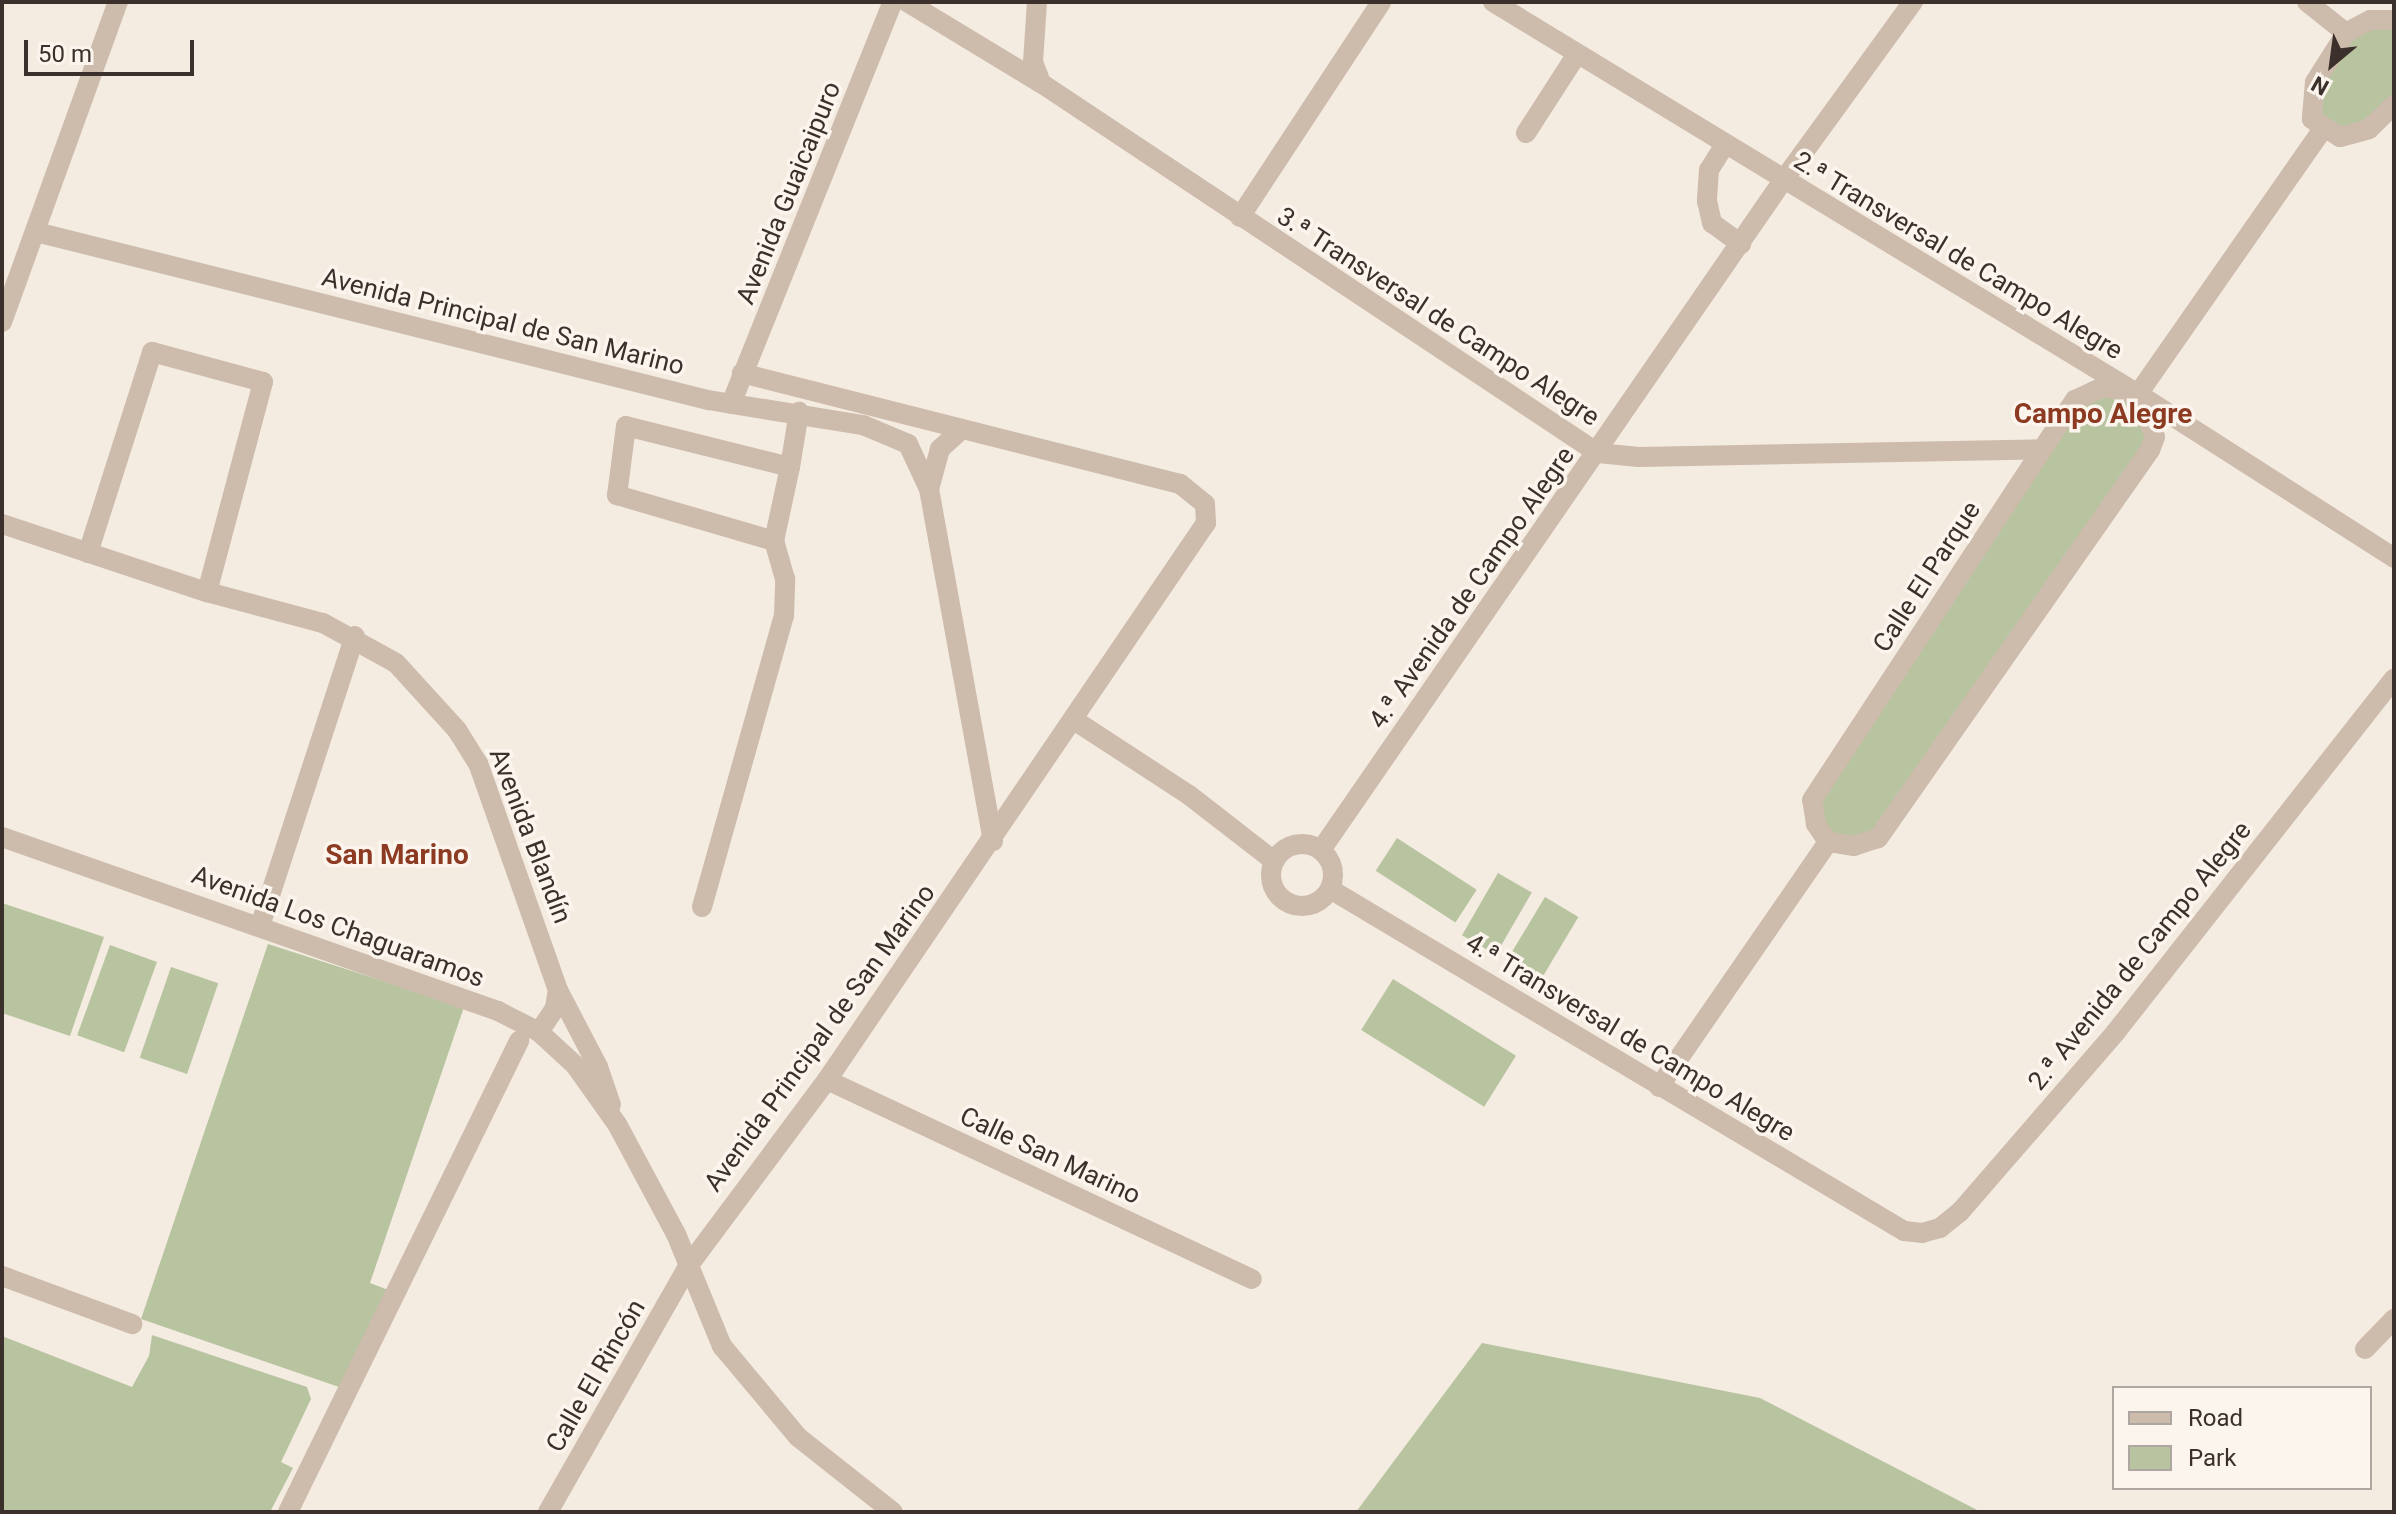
<!DOCTYPE html>
<meta charset="utf-8">
<style>
body{margin:0}
#map{position:relative;width:2396px;height:1514px;overflow:hidden;background:#f4ebe1;font-family:Roboto,sans-serif}
div>[style]{position:absolute}
.green>*{inset:0;background:#b8c4a0;transform-origin:0 0}
.minor>*{height:20px;margin:-10px;padding:0 10px;transform-origin:10px;border-radius:10px;background:#cdbbac}
.minor>.ring{margin:-10px;padding:0;box-sizing:content-box;background:none;border:20px solid #cdbbac;border-radius:50%}
span{translate:-50% -50%;white-space:nowrap;text-align:center;line-height:1.15;-webkit-text-stroke:7px #fbf5ee;paint-order:stroke}
.street-label{font-size:26px;color:#3b302b}
.neighbourhood-label{font-size:28px;color:#8c3b22;font-weight:700}
.frame{position:absolute;inset:0;border:4px solid #3b302b;pointer-events:none}
.legend{position:absolute;left:2112px;top:1386px;width:260px;height:104px;box-sizing:border-box;background:#fbf5ee;border:2px solid #aea6a0;margin:0;padding:10px 14px;list-style:none;font-size:24px;color:#3b302b}
.legend li{display:flex;align-items:center;gap:16px;height:40px}
.legend b{width:40px;border:2px solid #aea6a0}
.north{position:absolute;left:2292px;top:24px;width:80px;height:80px;-webkit-text-stroke:6px #fbf5ee;paint-order:stroke;rotate:209deg;font-size:22px;font-weight:700;line-height:32px;text-align:center;color:#3b302b}
.north::after{content:'';display:block;margin:auto;width:28px;height:36px;background:#3b302b;clip-path:polygon(50% 0,100% 100%,50% 72%,0 100%)}
.scale{position:absolute;left:24px;top:40px;width:170px;height:36px;box-sizing:border-box;border:4px solid #3b302b;border-top:0;padding-left:10px;font-size:24px;line-height:28px;white-space:nowrap;color:#3b302b;-webkit-text-stroke:6px #fbf5ee;paint-order:stroke}
</style>
<div id="map">
<div class="green">
<i style="clip-path:polygon(2394px 20px,2394px 105px,2369px 129px,2322px 130px,2311px 98px,2346px 33px)"></i>
<i style="clip-path:polygon(2138px 394px,2155px 437px,1878px 838px,1841px 847px,1812px 800px,2075px 400px)"></i>
<i style="left:1397px;top:838px;width:95px;height:39px;rotate:33deg"></i>
<i style="left:1498px;top:873px;width:39px;height:72px;rotate:30deg"></i>
<i style="left:1545px;top:897px;width:39px;height:71px;rotate:31deg"></i>
<i style="clip-path:polygon(2px 903px,104px 937px,70px 1036px,2px 1013px)"></i>
<i style="clip-path:polygon(268px 944px,464px 1007px,370px 1283px,391px 1291px,342px 1388px,141px 1319px)"></i>
<i style="left:110px;top:945px;width:50px;height:96px;rotate:20deg"></i>
<i style="left:171px;top:967px;width:50px;height:96px;rotate:19deg"></i>
<i style="left:1393px;top:979px;width:145px;height:60px;rotate:32deg"></i>
<i style="clip-path:polygon(152px 1335px,307px 1387px,311px 1399px,281px 1462px,293px 1468px,270px 1512px,2px 1512px,2px 1336px,132px 1387px,149px 1356px)"></i>
<i style="clip-path:polygon(1482px 1343px,1760px 1398px,1981px 1512px,1356px 1512px)"></i>
</div>
<div class="minor">
<i style="left:907px;top:2px;width:157px;rotate:31.2deg"></i>
<i style="left:1041px;top:83px;width:669px;rotate:33.6deg"></i>
<i style="left:1598px;top:453px;width:41px;rotate:5.6deg"></i>
<i style="left:1639px;top:457px;width:402px;rotate:-1.1deg"></i>
<i style="left:1037px;top:2px;width:60px;rotate:93.8deg"></i>
<i style="left:1033px;top:62px;width:22px;rotate:69deg"></i>
<i style="left:1493px;top:2px;width:755px;rotate:31.29deg"></i>
<i style="left:2138px;top:394px;width:304px;rotate:32.6deg"></i>
<i style="left:2307px;top:2px;width:50px;rotate:38.5deg"></i>
<i style="left:2394px;top:20px;width:24px;rotate:180deg"></i>
<i style="left:2370px;top:20px;width:27px;rotate:152deg"></i>
<i style="left:2346px;top:33px;width:58px;rotate:122.3deg"></i>
<i style="left:2315px;top:82px;width:37px;rotate:95deg"></i>
<i style="left:2312px;top:119px;width:33px;rotate:33deg"></i>
<i style="left:2340px;top:137px;width:30px;rotate:-15deg"></i>
<i style="left:2369px;top:129px;width:35px;rotate:-44deg"></i>
<i style="left:1526px;top:133px;width:94px;rotate:-57.2deg"></i>
<i style="left:1724px;top:146px;width:28px;rotate:122deg"></i>
<i style="left:1709px;top:170px;width:31px;rotate:94deg"></i>
<i style="left:1707px;top:201px;width:23px;rotate:77deg"></i>
<i style="left:1712px;top:223px;width:36px;rotate:36deg"></i>
<i style="left:1240px;top:217px;width:257px;rotate:-56.7deg"></i>
<i style="left:36px;top:232px;width:693px;rotate:14.04deg"></i>
<i style="left:708px;top:400px;width:157px;rotate:9.2deg"></i>
<i style="left:863px;top:425px;width:49px;rotate:22.9deg"></i>
<i style="left:908px;top:444px;width:50px;rotate:65deg"></i>
<i style="left:2px;top:322px;width:340px;rotate:-70.1deg"></i>
<i style="left:2103px;top:387px;width:36px;rotate:11deg"></i>
<i style="left:2138px;top:394px;width:46px;rotate:68.4deg"></i>
<i style="left:2155px;top:437px;width:14px;rotate:111deg"></i>
<i style="left:2150px;top:450px;width:474px;rotate:125deg"></i>
<i style="left:1878px;top:838px;width:25px;rotate:162deg"></i>
<i style="left:1854px;top:846px;width:26px;rotate:-171deg"></i>
<i style="left:1828px;top:842px;width:22px;rotate:-124deg"></i>
<i style="left:1816px;top:824px;width:24px;rotate:-99deg"></i>
<i style="left:1812px;top:800px;width:479px;rotate:-56.7deg"></i>
<i style="left:2075px;top:400px;width:31px;rotate:-25deg"></i>
<i style="left:2138px;top:394px;width:322px;rotate:-55.1deg"></i>
<i style="left:731px;top:404px;width:433px;rotate:-68.1deg"></i>
<i style="left:962px;top:429px;width:30px;rotate:138deg"></i>
<i style="left:940px;top:449px;width:41px;rotate:105.4deg"></i>
<i style="left:929px;top:489px;width:358px;rotate:79.7deg"></i>
<i style="left:790px;top:467px;width:169px;rotate:-166deg"></i>
<i style="left:626px;top:426px;width:70px;rotate:97.4deg"></i>
<i style="left:617px;top:495px;width:164px;rotate:16.3deg"></i>
<i style="left:774px;top:541px;width:76px;rotate:-77.8deg"></i>
<i style="left:790px;top:467px;width:56px;rotate:-80.7deg"></i>
<i style="left:2px;top:524px;width:216px;rotate:18.4deg"></i>
<i style="left:207px;top:592px;width:120px;rotate:15deg"></i>
<i style="left:323px;top:623px;width:83px;rotate:28.7deg"></i>
<i style="left:396px;top:663px;width:91px;rotate:47.7deg"></i>
<i style="left:457px;top:730px;width:39px;rotate:58deg"></i>
<i style="left:478px;top:763px;width:241px;rotate:70.6deg"></i>
<i style="left:558px;top:990px;width:87px;rotate:62.5deg"></i>
<i style="left:598px;top:1067px;width:40px;rotate:71.1deg"></i>
<i style="left:88px;top:553px;width:211px;rotate:-72.3deg"></i>
<i style="left:152px;top:352px;width:115px;rotate:15.1deg"></i>
<i style="left:263px;top:382px;width:217px;rotate:104.9deg"></i>
<i style="left:1074px;top:720px;width:137px;rotate:33.1deg"></i>
<i style="left:1189px;top:795px;width:108px;rotate:37.8deg"></i>
<i style="left:2px;top:837px;width:526px;rotate:19.33deg"></i>
<i style="left:498px;top:1011px;width:46px;rotate:27.1deg"></i>
<i style="left:539px;top:1032px;width:49px;rotate:42.5deg"></i>
<i style="left:575px;top:1065px;width:72px;rotate:54.6deg"></i>
<i style="left:617px;top:1124px;width:125px;rotate:61.8deg"></i>
<i style="left:676px;top:1234px;width:121px;rotate:67.7deg"></i>
<i style="left:722px;top:1346px;width:119px;rotate:50.1deg"></i>
<i style="left:798px;top:1437px;width:121px;rotate:38.3deg"></i>
<i class="ring" style="left:1271px;top:844px;width:42px;height:42px"></i>
<i style="left:1321px;top:850px;width:812px;rotate:-55.39deg"></i>
<i style="left:1782px;top:182px;width:223px;rotate:-54deg"></i>
<i style="left:1330px;top:889px;width:668px;rotate:30.79deg"></i>
<i style="left:1904px;top:1231px;width:18px;rotate:6deg"></i>
<i style="left:1922px;top:1233px;width:19px;rotate:-16deg"></i>
<i style="left:1940px;top:1228px;width:26px;rotate:-39deg"></i>
<i style="left:1960px;top:1212px;width:237px;rotate:-49.1deg"></i>
<i style="left:2115px;top:1033px;width:451px;rotate:-51.8deg"></i>
<i style="left:702px;top:907px;width:302px;rotate:-74.3deg"></i>
<i style="left:784px;top:616px;width:37px;rotate:-88deg"></i>
<i style="left:785px;top:579px;width:40px;rotate:-106deg"></i>
<i style="left:260px;top:926px;width:305px;rotate:-71.9deg"></i>
<i style="left:539px;top:1032px;width:29px;rotate:-56deg"></i>
<i style="left:555px;top:1008px;width:18px;rotate:-81deg"></i>
<i style="left:827px;top:1080px;width:469px;rotate:25.1deg"></i>
<i style="left:1659px;top:1087px;width:298px;rotate:-55.4deg"></i>
<i style="left:2px;top:1276px;width:139px;rotate:20.3deg"></i>
<i style="left:2365px;top:1349px;width:42px;rotate:-46deg"></i>
<i style="left:288px;top:1512px;width:525px;rotate:-63.87deg"></i>
<i style="left:548px;top:1512px;width:284px;rotate:-60.3deg"></i>
<i style="left:689px;top:1265px;width:231px;rotate:-53.3deg"></i>
<i style="left:827px;top:1080px;width:674px;rotate:-55.77deg"></i>
<i style="left:1206px;top:523px;width:19px;rotate:-93deg"></i>
<i style="left:1205px;top:504px;width:32px;rotate:-141deg"></i>
<i style="left:1180px;top:484px;width:452px;rotate:-165.8deg"></i>
</div>
<div class="street-label">
<span style="left:789px;top:193px;rotate:-68deg">Avenida Guaicaipuro</span>
<span style="left:1958px;top:256px;rotate:31deg">2.ª Transversal de Campo Alegre</span>
<span style="left:1438px;top:317px;rotate:33deg">3.ª Transversal de Campo Alegre</span>
<span style="left:503px;top:322px;rotate:14deg">Avenida Principal de San Marino</span>
<span style="left:1927px;top:577px;rotate:-57deg">Calle El Parque</span>
<span style="left:1472px;top:588px;rotate:-55deg">4.ª Avenida de Campo Alegre</span>
<span style="left:530px;top:836px;rotate:69deg">Avenida Blandín</span>
<span style="left:338px;top:927px;rotate:20deg">Avenida Los Chaguaramos</span>
<span style="left:2140px;top:956px;rotate:-51deg">2.ª Avenida de Campo Alegre</span>
<span style="left:820px;top:1038px;rotate:-54deg">Avenida Principal de San Marino</span>
<span style="left:1630px;top:1038px;rotate:31deg">4.ª Transversal de Campo Alegre</span>
<span style="left:1050px;top:1156px;rotate:25deg">Calle San Marino</span>
<span style="left:596px;top:1376px;rotate:-60deg">Calle El Rincón</span>
</div>
<div class="neighbourhood-label">
<span style="left:2103px;top:414px">Campo Alegre</span>
<span style="left:397px;top:855px">San Marino</span>
</div>
<div class="frame"></div>
<ul class="legend">
<li><b style="height:10px;background:#cdbbac"></b>Road</li>
<li><b style="height:22px;background:#b8c4a0"></b>Park</li>
</ul>
<div class="north">N</div>
<div class="scale">50 m</div>
</div>
